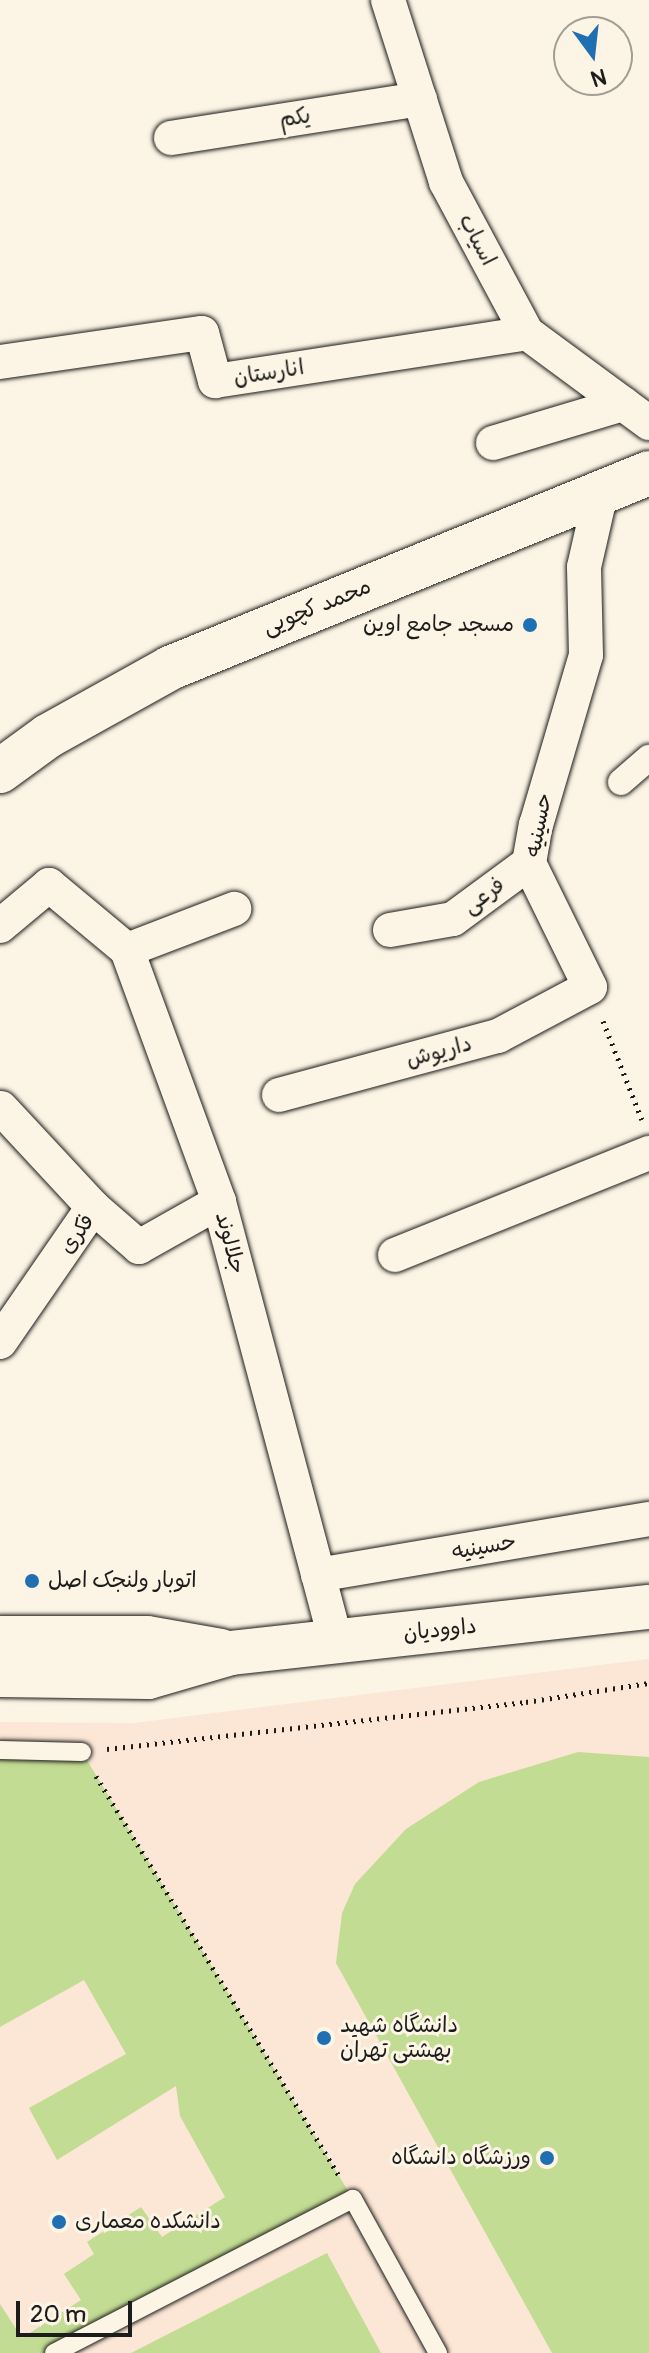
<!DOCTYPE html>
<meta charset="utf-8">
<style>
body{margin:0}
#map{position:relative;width:649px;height:2353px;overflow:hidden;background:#fcf5e5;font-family:Pangolin,"Playpen Sans Arabic",sans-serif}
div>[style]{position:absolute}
.built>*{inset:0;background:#fce6d5}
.green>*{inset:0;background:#c3dc93}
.path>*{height:5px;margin-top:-2.5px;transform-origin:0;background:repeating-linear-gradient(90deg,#1c1c1c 0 2px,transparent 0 8px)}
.roads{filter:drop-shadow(0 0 2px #1c1c1c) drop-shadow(0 0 2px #1c1c1c)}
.service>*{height:18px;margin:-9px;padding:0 9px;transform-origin:9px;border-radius:9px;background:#fcf5e5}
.pedestrian>*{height:26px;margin:-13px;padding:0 13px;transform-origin:13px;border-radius:13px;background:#fcf5e5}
.minor>*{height:34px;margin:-17px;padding:0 17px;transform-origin:17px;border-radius:17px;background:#fcf5e5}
.tertiary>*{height:44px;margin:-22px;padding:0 22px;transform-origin:22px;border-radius:22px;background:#fcf5e5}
.secondary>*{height:44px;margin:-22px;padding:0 22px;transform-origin:22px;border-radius:22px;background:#fcf5e5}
.dots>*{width:22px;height:22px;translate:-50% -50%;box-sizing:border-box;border:4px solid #fcf5e5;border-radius:50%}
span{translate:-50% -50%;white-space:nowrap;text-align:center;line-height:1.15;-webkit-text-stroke:6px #fcf5e5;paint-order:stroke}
.street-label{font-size:22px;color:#1c1c1c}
.poi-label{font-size:22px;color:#1c1c1c}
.right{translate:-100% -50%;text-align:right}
.left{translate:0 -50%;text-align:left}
.north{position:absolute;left:553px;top:16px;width:80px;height:80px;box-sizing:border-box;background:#fcf5e5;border:2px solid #a29e95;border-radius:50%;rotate:165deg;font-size:22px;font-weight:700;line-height:32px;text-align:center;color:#1c1c1c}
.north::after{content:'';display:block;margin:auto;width:28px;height:36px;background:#1f6fb2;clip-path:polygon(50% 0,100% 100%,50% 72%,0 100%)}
.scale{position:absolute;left:16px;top:2301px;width:116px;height:36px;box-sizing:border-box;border:4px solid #1c1c1c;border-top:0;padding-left:10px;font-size:24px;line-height:28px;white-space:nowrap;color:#1c1c1c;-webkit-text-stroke:6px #fcf5e5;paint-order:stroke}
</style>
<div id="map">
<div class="built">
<i style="clip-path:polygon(649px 1659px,649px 2353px,0 2353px,0 1722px,134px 1723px)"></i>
</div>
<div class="green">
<i style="clip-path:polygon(0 1750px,82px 1752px,353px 2199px,54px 2353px,0 2353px,0 2304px,22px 2338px,81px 2300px,64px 2274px,94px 2254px,87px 2242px,141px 2207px,162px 2237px,225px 2197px,180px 2116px,176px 2086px,57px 2160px,29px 2108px,126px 2054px,84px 1980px,0 2027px)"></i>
<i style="clip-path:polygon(578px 1752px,649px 1757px,649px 2353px,552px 2353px,336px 1963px,342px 1913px,355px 1884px,406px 1829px,479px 1782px)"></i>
<i style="clip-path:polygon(327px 2253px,381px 2353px,131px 2353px)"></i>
</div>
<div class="path">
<i style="left:603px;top:1021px;width:106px;rotate:68.5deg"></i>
<i style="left:107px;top:1749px;width:422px;rotate:-6.4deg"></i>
<i style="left:526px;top:1702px;width:124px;rotate:-8.8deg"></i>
<i style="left:96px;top:1776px;width:469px;rotate:58.7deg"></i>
</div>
<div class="roads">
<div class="service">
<i style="left:0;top:1750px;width:82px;rotate:1.4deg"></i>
<i style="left:54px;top:2353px;width:336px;rotate:-27.3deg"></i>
<i style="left:353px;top:2199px;width:176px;rotate:61.1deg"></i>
</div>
<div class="pedestrian">
<i style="left:621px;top:782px;width:37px;rotate:-41deg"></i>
</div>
<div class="minor">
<i style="left:388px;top:0;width:191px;rotate:72.3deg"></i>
<i style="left:446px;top:182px;width:171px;rotate:61.8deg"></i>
<i style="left:527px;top:333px;width:152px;rotate:36.4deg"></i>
<i style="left:171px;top:138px;width:252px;rotate:-8.9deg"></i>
<i style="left:0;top:362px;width:204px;rotate:-8.2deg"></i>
<i style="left:202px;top:333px;width:50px;rotate:74.8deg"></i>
<i style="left:215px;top:381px;width:316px;rotate:-8.7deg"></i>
<i style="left:493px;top:443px;width:136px;rotate:-16.7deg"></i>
<i style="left:0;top:926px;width:64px;rotate:-39.9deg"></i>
<i style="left:49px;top:885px;width:102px;rotate:39.8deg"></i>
<i style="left:127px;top:950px;width:268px;rotate:69.9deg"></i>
<i style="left:219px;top:1202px;width:454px;rotate:75.1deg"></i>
<i style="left:390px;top:930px;width:64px;rotate:-9.9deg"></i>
<i style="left:453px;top:919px;width:94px;rotate:-36.4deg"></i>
<i style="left:127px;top:950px;width:115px;rotate:-21deg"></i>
<i style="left:279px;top:1095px;width:227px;rotate:-15.1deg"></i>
<i style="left:498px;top:1036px;width:104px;rotate:-28deg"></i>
<i style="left:590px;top:987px;width:138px;rotate:-116.2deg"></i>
<i style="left:529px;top:863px;width:39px;rotate:-80deg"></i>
<i style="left:536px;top:825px;width:177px;rotate:-73.6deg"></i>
<i style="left:586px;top:655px;width:88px;rotate:-91.3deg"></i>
<i style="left:584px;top:567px;width:76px;rotate:-77.1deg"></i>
<i style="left:1px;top:1108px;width:135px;rotate:47.1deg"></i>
<i style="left:93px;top:1207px;width:61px;rotate:41deg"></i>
<i style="left:139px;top:1247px;width:92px;rotate:-29.4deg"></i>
<i style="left:395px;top:1255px;width:274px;rotate:-21.9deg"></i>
<i style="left:0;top:1342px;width:164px;rotate:-55.4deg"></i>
<i style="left:318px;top:1575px;width:336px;rotate:-9.6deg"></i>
</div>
<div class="tertiary">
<i style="left:0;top:1638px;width:147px"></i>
<i style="left:147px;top:1638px;width:75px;rotate:10deg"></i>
<i style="left:0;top:1675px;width:148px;rotate:0.8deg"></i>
<i style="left:148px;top:1677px;width:86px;rotate:-16.1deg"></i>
<i style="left:231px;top:1653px;width:421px;rotate:-6.3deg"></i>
</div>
<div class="secondary">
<i style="left:0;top:771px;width:59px;rotate:-36.1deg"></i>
<i style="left:48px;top:736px;width:140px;rotate:-29.1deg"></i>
<i style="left:170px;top:668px;width:517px;rotate:-22.15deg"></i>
</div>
</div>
<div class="dots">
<i style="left:530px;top:625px;background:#1f6fb2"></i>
<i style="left:32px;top:1581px;background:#1f6fb2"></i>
<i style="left:324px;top:2038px;background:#1f6fb2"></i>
<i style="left:547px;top:2158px;background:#1f6fb2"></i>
<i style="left:59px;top:2222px;background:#1f6fb2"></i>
</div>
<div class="street-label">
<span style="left:295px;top:118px;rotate:-9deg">یکم</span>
<span style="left:477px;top:240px;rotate:62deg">اسیاب</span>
<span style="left:269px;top:373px;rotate:-9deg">انارستان</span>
<span style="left:317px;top:607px;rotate:-22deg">محمد کچویی</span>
<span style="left:539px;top:825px;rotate:-79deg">حسینیه</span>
<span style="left:484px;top:896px;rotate:-36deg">فرعی</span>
<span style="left:439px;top:1052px;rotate:-15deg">داریوش</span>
<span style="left:77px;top:1234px;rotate:-53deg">فکری</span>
<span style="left:230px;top:1243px;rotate:75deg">جلالوند</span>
<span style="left:484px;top:1547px;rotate:-10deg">حسینیه</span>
<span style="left:440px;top:1630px;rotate:-6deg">داوودیان</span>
</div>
<div class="poi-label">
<span class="right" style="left:514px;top:625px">مسجد جامع اوین</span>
<span class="left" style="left:48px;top:1581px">اتوبار ولنجک اصل</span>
<span class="left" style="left:340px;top:2038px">دانشگاه شهید<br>بهشتی تهران</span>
<span class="right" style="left:531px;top:2158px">ورزشگاه دانشگاه</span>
<span class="left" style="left:75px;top:2222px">دانشکده معماری</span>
</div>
<div class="north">N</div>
<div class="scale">20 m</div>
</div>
